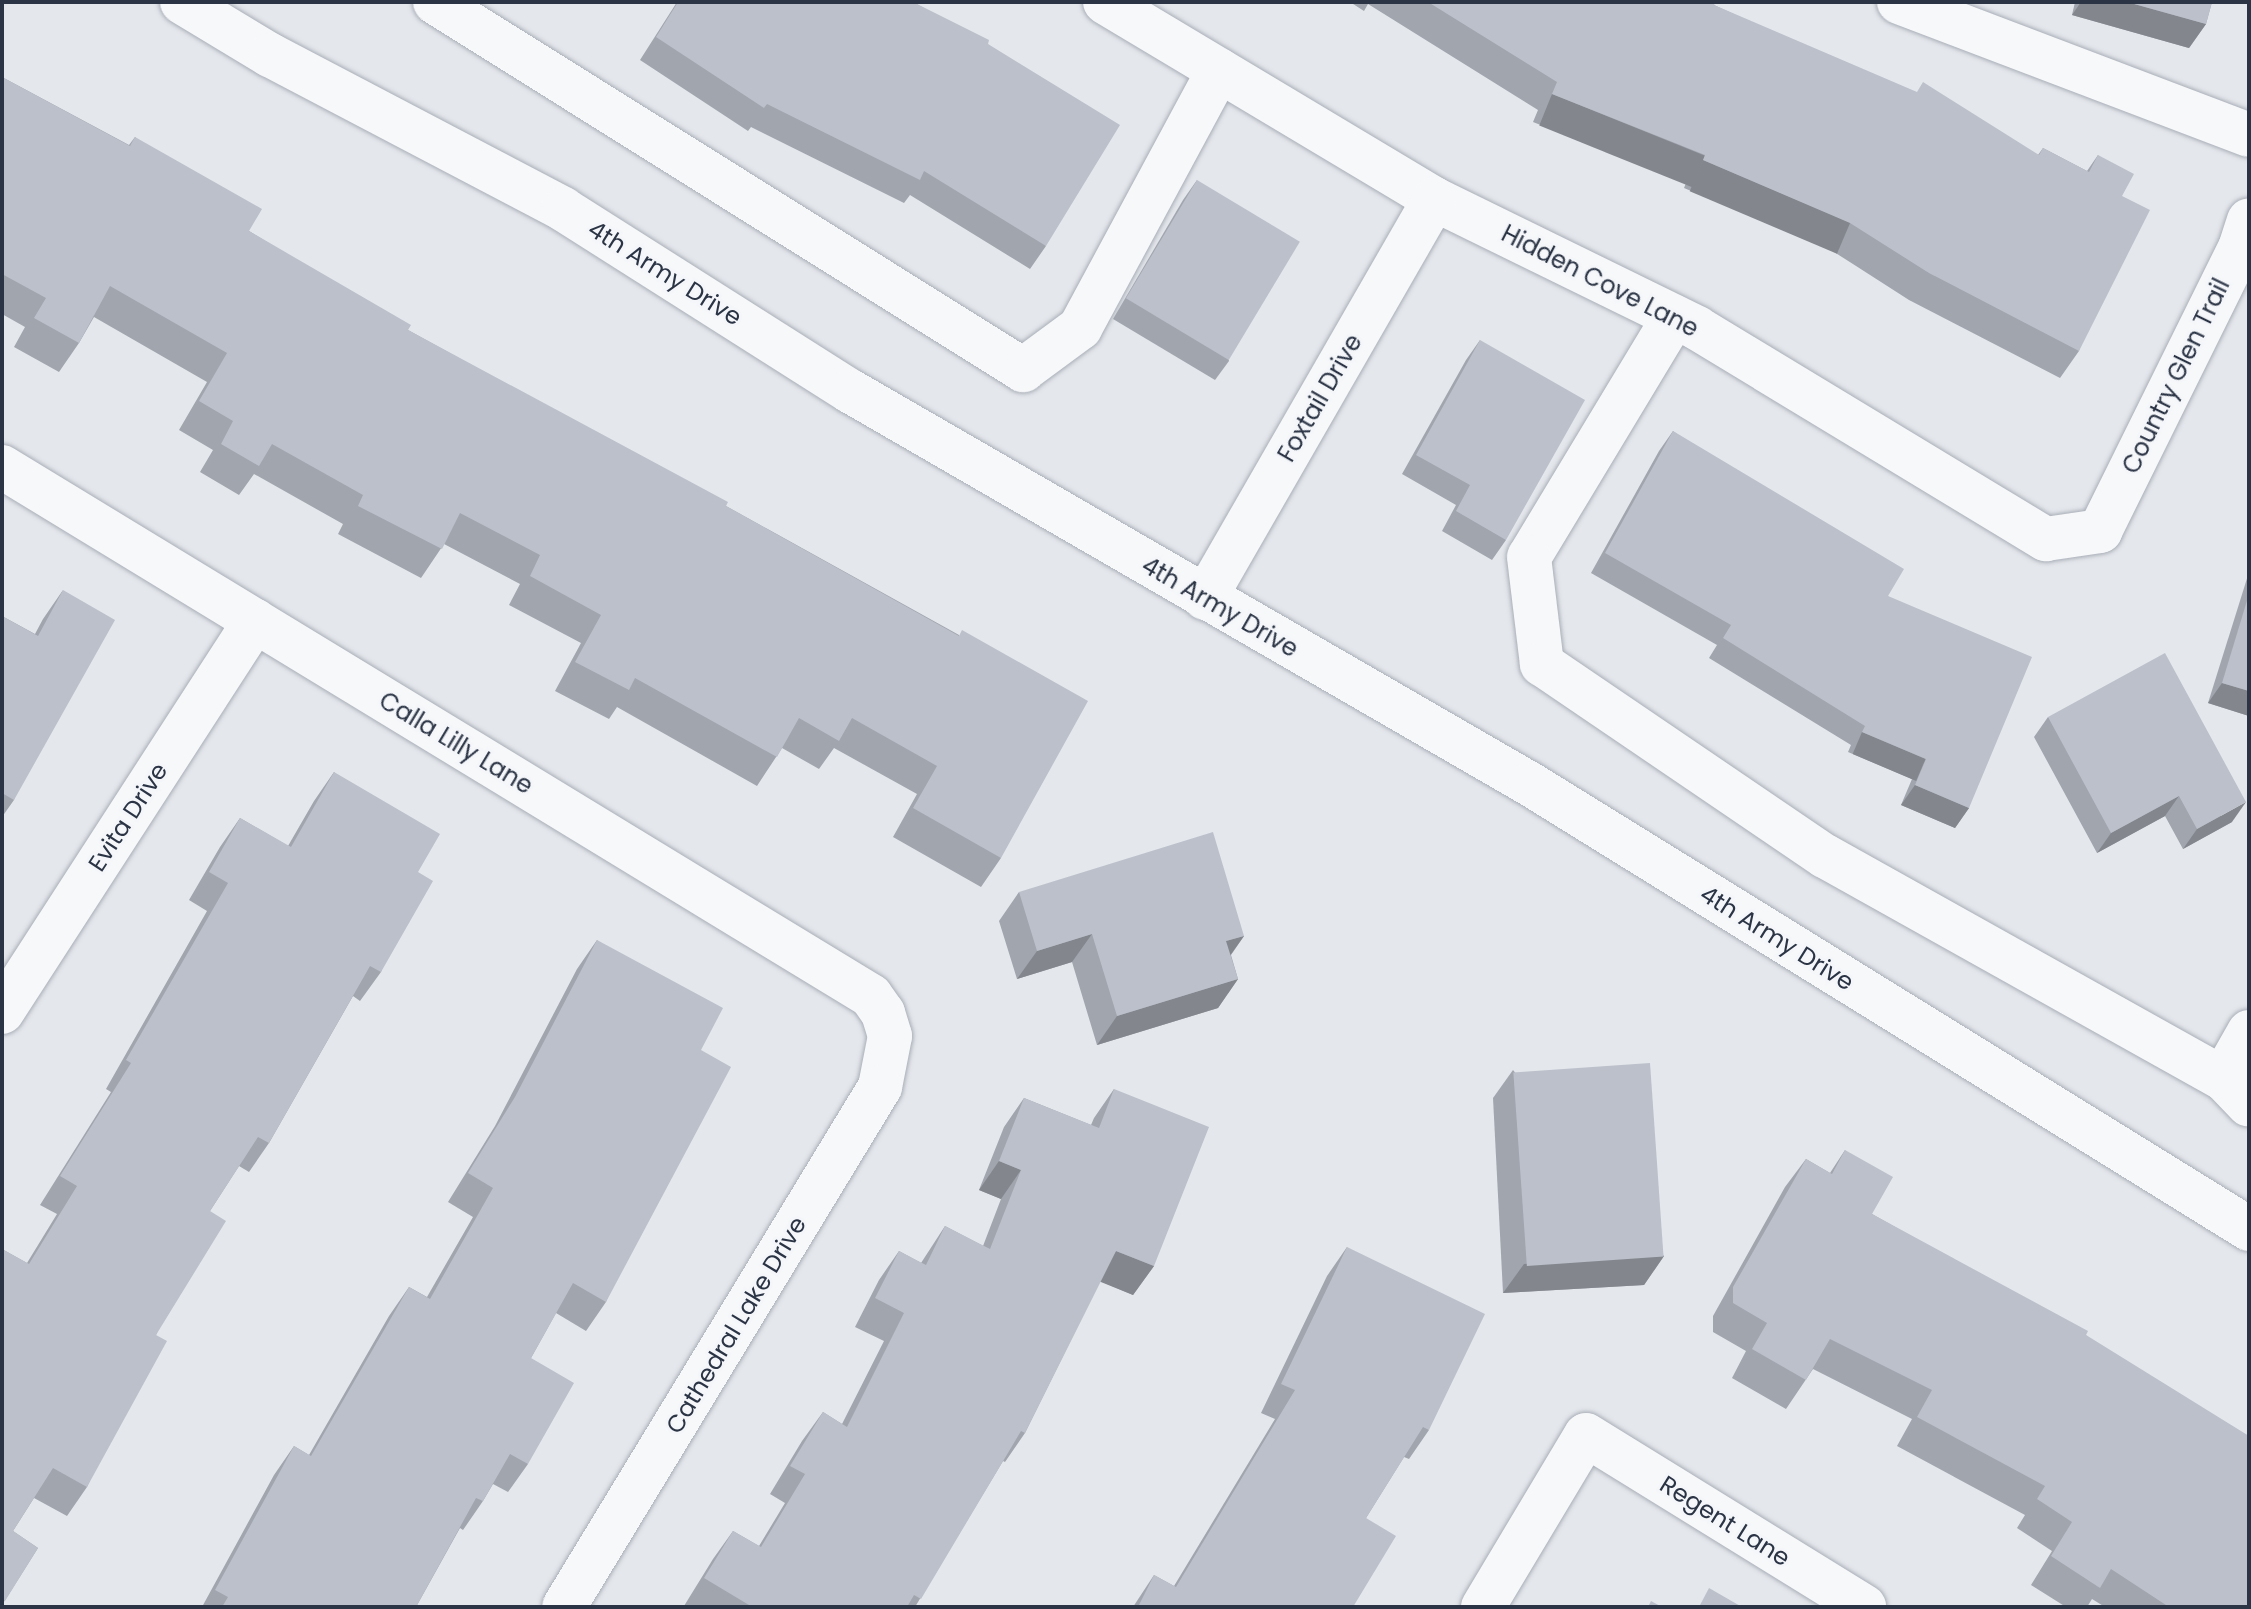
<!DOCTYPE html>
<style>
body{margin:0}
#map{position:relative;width:2251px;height:1609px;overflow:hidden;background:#e4e7ec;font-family:Poppins,sans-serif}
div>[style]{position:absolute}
.roads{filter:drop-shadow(0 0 2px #a9aeb7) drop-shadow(0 0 2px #a9aeb7)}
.minor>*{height:44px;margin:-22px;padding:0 22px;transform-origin:22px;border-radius:22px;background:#f7f8fa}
.wall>*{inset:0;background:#a1a5ae}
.shaded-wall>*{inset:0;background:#83868d;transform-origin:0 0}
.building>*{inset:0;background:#bbc0ca;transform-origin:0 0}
span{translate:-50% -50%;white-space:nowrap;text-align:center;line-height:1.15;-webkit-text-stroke:6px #f4f6f9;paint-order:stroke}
.street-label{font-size:24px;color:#2b3445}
.frame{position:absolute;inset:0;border:4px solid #2b3445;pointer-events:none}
</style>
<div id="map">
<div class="roads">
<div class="minor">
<i style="left:182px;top:2px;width:103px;rotate:31.1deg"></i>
<i style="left:270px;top:55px;width:331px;rotate:27.7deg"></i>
<i style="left:563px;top:209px;width:340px;rotate:32.4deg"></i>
<i style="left:850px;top:391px;width:785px;rotate:30.03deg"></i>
<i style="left:1530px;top:784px;width:846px;rotate:31.75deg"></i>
<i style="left:435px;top:2px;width:694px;rotate:32.04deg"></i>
<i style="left:1023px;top:370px;width:71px;rotate:-36.4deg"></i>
<i style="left:1080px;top:328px;width:293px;rotate:-61.7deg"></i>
<i style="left:1105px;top:2px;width:383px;rotate:30.9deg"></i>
<i style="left:1434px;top:199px;width:293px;rotate:26.1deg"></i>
<i style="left:1697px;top:328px;width:408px;rotate:31.2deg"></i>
<i style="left:2046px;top:539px;width:55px;rotate:-8.4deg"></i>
<i style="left:2100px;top:531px;width:316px;rotate:-63.7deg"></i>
<i style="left:2240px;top:248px;width:29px;rotate:-72deg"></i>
<i style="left:1899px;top:2px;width:374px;rotate:20.8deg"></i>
<i style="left:1674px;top:317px;width:280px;rotate:121.1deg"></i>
<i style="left:1529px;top:557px;width:108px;rotate:83.1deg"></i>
<i style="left:1542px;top:664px;width:342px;rotate:34.2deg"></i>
<i style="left:1825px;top:856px;width:456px;rotate:29.2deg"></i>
<i style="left:2px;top:467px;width:1017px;rotate:31.33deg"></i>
<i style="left:871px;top:996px;width:21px;rotate:55deg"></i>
<i style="left:883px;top:1013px;width:24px;rotate:73deg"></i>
<i style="left:890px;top:1036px;width:52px;rotate:101.1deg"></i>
<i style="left:880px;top:1087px;width:608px;rotate:121.29deg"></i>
<i style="left:1205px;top:598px;width:460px;rotate:-60.1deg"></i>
<i style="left:2px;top:1012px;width:466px;rotate:-57.1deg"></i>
<i style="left:2249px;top:1032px;width:53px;rotate:119.5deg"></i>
<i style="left:2223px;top:1078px;width:37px;rotate:46deg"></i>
<i style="left:1483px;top:1607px;width:200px;rotate:-59.1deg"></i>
<i style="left:1586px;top:1435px;width:327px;rotate:31.7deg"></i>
</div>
</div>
<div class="wall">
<i style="clip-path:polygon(677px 2px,913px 2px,988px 44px,1046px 246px,1030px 269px,910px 195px,904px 203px,751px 127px,748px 131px,640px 60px)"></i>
<i style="clip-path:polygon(1350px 2px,1715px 2px,1714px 5px,2038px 155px,2043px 148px,2087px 171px,2098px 155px,2122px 196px,2079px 351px,2060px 378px,1909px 300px,1831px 250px,1684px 188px,1686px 183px,1533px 122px,1538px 110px,1368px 4px,1364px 11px)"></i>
<i style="clip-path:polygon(2075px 2px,2212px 2px,2206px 24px,2189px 48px,2072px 15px)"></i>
<i style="clip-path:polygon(2px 77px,129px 145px,135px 137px,249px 231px,408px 330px,959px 635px,1001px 858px,981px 887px,893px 837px,917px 794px,834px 748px,819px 769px,782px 748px,757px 786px,617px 707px,609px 719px,555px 691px,581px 643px,509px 605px,520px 584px,444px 544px,421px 578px,338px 534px,343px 524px,254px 474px,239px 495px,200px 472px,213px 450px,179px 430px,207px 382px,94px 317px,79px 343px,59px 372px,14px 347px,25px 327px,2px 314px)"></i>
<i style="clip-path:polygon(1197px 180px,1229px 361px,1215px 380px,1113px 319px,1183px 200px)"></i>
<i style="clip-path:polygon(1480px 340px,1506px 540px,1492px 560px,1442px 531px,1456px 505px,1402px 474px,1466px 360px)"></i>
<i style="clip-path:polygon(1673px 431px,1888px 596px,1969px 808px,1955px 828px,1901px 805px,1912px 779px,1848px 752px,1851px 745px,1709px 658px,1717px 645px,1591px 573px,1659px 451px)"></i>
<i style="clip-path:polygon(2249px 572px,2249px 716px,2208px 703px)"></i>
<i style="clip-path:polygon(63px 590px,14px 800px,2px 817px,2px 616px,35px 634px,43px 619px)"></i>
<i style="clip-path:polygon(2048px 717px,2232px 822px,2183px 849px,2165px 816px,2097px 853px,2034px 737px)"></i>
<i style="clip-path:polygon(334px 772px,418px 872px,381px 972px,360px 1001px,353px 996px,269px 1143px,249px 1172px,239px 1166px,210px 1211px,156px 1335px,87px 1487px,67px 1516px,34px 1498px,13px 1531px,38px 1548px,2px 1605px,2px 1249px,27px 1263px,57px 1214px,40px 1205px,111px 1092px,106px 1089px,207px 911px,189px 900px,220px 847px,240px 818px,288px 846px,314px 801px)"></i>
<i style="clip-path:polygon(1019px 892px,1244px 936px,1231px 955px,1238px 979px,1218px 1008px,1097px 1045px,1072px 962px,1017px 979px,999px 921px)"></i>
<i style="clip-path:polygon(597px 940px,701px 1050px,606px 1302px,586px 1331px,556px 1313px,531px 1358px,528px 1464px,508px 1492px,493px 1484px,483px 1501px,463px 1530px,460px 1528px,416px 1607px,202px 1607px,274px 1475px,294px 1446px,309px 1455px,389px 1316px,409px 1287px,427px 1297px,473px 1217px,448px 1202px,495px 1126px,577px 969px)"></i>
<i style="clip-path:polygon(1513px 1070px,1664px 1256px,1644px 1285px,1503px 1293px,1493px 1098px)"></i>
<i style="clip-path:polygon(1114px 1089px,1154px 1266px,1133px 1295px,1100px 1281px,1025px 1433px,1005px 1462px,1003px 1461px,915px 1607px,684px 1606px,713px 1559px,733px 1531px,759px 1546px,785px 1503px,770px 1494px,802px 1441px,823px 1412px,842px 1424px,884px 1341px,855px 1327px,879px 1280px,899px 1251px,921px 1263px,945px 1226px,983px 1246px,1001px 1199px,979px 1190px,1004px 1127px,1024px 1098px,1091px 1125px,1094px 1118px)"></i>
<i style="clip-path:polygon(1845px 1150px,1872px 1214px,2086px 1335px,2249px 1607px,2105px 1607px,2092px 1599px,2087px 1607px,2066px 1607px,2031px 1585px,2052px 1551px,2017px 1528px,2025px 1515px,1897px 1446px,1912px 1419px,1813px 1369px,1786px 1409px,1732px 1378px,1746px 1351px,1713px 1332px,1713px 1316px,1785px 1187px,1806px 1159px,1830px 1173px)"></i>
<i style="clip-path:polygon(1347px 1247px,1429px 1430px,1409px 1459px,1404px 1457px,1366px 1518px,1353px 1607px,1133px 1607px,1154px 1575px,1174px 1586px,1275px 1419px,1261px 1413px,1327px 1276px)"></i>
</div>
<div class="shaded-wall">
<i style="clip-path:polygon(2081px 2px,2127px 2px,2206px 24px,2189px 48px,2072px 15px)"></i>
<i style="left:1552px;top:94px;width:165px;height:34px;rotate:22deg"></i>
<i style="left:1703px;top:160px;width:160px;height:34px;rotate:23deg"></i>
<i style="clip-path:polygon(2222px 683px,2249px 691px,2249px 716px,2208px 703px)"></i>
<i style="left:1862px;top:732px;width:69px;height:24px;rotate:23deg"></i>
<i style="clip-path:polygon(1915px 785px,1969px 808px,1955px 828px,1901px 805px)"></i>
<i style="clip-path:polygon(2179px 796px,2165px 816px,2097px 853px,2111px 833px)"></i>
<i style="clip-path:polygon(2246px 802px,2232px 822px,2183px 849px,2197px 829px)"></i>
<i style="clip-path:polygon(1092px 934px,1072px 962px,1017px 979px,1037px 951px)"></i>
<i style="clip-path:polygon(1244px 936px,1224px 964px,1226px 941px)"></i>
<i style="clip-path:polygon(1238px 979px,1218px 1008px,1097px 1045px,1117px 1016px)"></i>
<i style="clip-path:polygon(999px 1161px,1021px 1170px,1001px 1199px,979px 1190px)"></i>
<i style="clip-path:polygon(1116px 1251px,1154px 1266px,1133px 1295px,1096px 1280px)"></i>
<i style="clip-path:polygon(1664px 1256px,1644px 1285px,1503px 1293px,1524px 1264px)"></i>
</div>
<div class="building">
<i style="clip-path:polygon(678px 2px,913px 2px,989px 40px,988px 44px,1120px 125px,1046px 246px,924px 171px,920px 180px,767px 104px,764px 108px,656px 37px)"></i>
<i style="clip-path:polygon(1428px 2px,1715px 2px,1714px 5px,1917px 92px,1923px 82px,2039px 155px,2043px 148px,2089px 172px,2098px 155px,2134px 174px,2122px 196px,2150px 210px,2079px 351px,1929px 273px,1850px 223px,1703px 160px,1705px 155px,1552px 94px,1557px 82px)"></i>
<i style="clip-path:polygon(2127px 2px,2212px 2px,2206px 24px)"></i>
<i style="clip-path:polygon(2px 77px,130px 146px,135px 137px,262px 209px,249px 231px,411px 325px,408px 330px,728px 502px,726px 506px,959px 636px,962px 630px,1088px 701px,1001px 858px,913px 808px,937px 766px,852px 718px,839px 741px,799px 718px,777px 757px,635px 678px,629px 690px,575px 662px,601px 615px,530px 576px,540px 555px,460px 513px,442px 549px,358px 506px,363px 495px,272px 444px,259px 466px,221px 444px,233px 421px,199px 401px,227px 353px,110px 286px,79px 343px,34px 318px,46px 298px,2px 274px)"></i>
<i style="left:1197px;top:180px;width:120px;height:138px;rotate:31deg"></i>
<i style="clip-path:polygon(1480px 340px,1585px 400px,1506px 540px,1456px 511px,1470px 485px,1416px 455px)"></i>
<i style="clip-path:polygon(1673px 431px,1904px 569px,1888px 596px,2032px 657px,1969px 808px,1915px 785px,1926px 759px,1862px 732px,1865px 726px,1723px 638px,1731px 625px,1605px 553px)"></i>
<i style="clip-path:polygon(63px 590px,115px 620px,14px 800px,2px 793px,2px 616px,38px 636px)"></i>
<i style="clip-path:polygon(2249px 594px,2249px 691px,2222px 683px)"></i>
<i style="clip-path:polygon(2165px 653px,2246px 802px,2197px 829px,2179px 796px,2111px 833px,2048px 717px)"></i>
<i style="clip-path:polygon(334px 772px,440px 834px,418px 872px,433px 881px,381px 972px,370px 966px,269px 1143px,258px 1137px,210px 1211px,226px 1221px,156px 1335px,167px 1341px,87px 1487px,53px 1468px,13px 1531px,38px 1548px,5px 1601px,2px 1599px,2px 1249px,29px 1264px,77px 1186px,60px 1176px,131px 1063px,126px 1060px,228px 883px,209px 872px,240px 818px,291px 847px)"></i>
<i style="clip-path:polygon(1213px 832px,1244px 936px,1226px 941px,1238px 979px,1117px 1016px,1092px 934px,1037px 951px,1019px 892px)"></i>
<i style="clip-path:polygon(597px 940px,723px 1008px,701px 1050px,731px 1067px,606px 1302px,573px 1283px,531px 1358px,574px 1383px,528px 1464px,510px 1454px,483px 1501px,476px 1498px,416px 1607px,222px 1607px,228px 1597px,215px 1590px,294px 1446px,311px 1456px,409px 1287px,430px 1299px,493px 1188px,468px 1173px,515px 1097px)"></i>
<i style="left:1650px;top:1063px;width:194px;height:137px;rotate:86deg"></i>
<i style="clip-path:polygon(1114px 1089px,1209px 1127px,1154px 1266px,1116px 1251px,1025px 1433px,1021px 1431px,921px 1599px,914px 1595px,907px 1607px,747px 1607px,749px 1605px,704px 1578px,733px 1531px,761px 1547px,805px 1474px,790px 1466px,823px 1412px,847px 1427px,904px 1313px,875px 1298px,899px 1251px,926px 1265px,945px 1226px,990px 1249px,1021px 1170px,999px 1161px,1024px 1098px,1099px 1128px)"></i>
<i style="clip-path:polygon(1845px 1150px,1893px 1177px,1872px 1214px,2088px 1331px,2086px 1335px,2249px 1436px,2249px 1607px,2169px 1607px,2111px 1569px,2100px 1588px,2051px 1556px,2072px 1522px,2037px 1499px,2045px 1486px,1917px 1417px,1932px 1390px,1830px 1339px,1806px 1380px,1752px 1349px,1767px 1323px,1733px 1303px,1733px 1287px,1806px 1159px,1832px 1174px)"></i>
<i style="clip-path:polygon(1347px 1247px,1485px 1314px,1429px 1430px,1423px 1427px,1366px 1518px,1396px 1536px,1353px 1607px,1138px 1607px,1154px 1575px,1176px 1587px,1295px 1390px,1281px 1384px)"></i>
<i style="clip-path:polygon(1709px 1588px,1742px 1607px,1699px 1607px)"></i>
<i style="clip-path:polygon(1651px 1601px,1662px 1607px,1648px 1607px)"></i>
</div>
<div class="street-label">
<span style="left:665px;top:273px;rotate:32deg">4th Army Drive</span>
<span style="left:1600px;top:281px;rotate:27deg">Hidden Cove Lane</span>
<span style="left:2176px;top:376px;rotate:-64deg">Country Glen Trail</span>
<span style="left:1320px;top:398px;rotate:-60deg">Foxtail Drive</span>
<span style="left:1220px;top:607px;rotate:30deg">4th Army Drive</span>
<span style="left:456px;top:743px;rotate:31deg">Calla Lilly Lane</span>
<span style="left:128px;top:817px;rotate:-57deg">Evita Drive</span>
<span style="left:1777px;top:938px;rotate:32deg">4th Army Drive</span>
<span style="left:736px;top:1325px;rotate:-59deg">Cathedral Lake Drive</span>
<span style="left:1725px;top:1521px;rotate:32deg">Regent Lane</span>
</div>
<div class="frame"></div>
</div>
